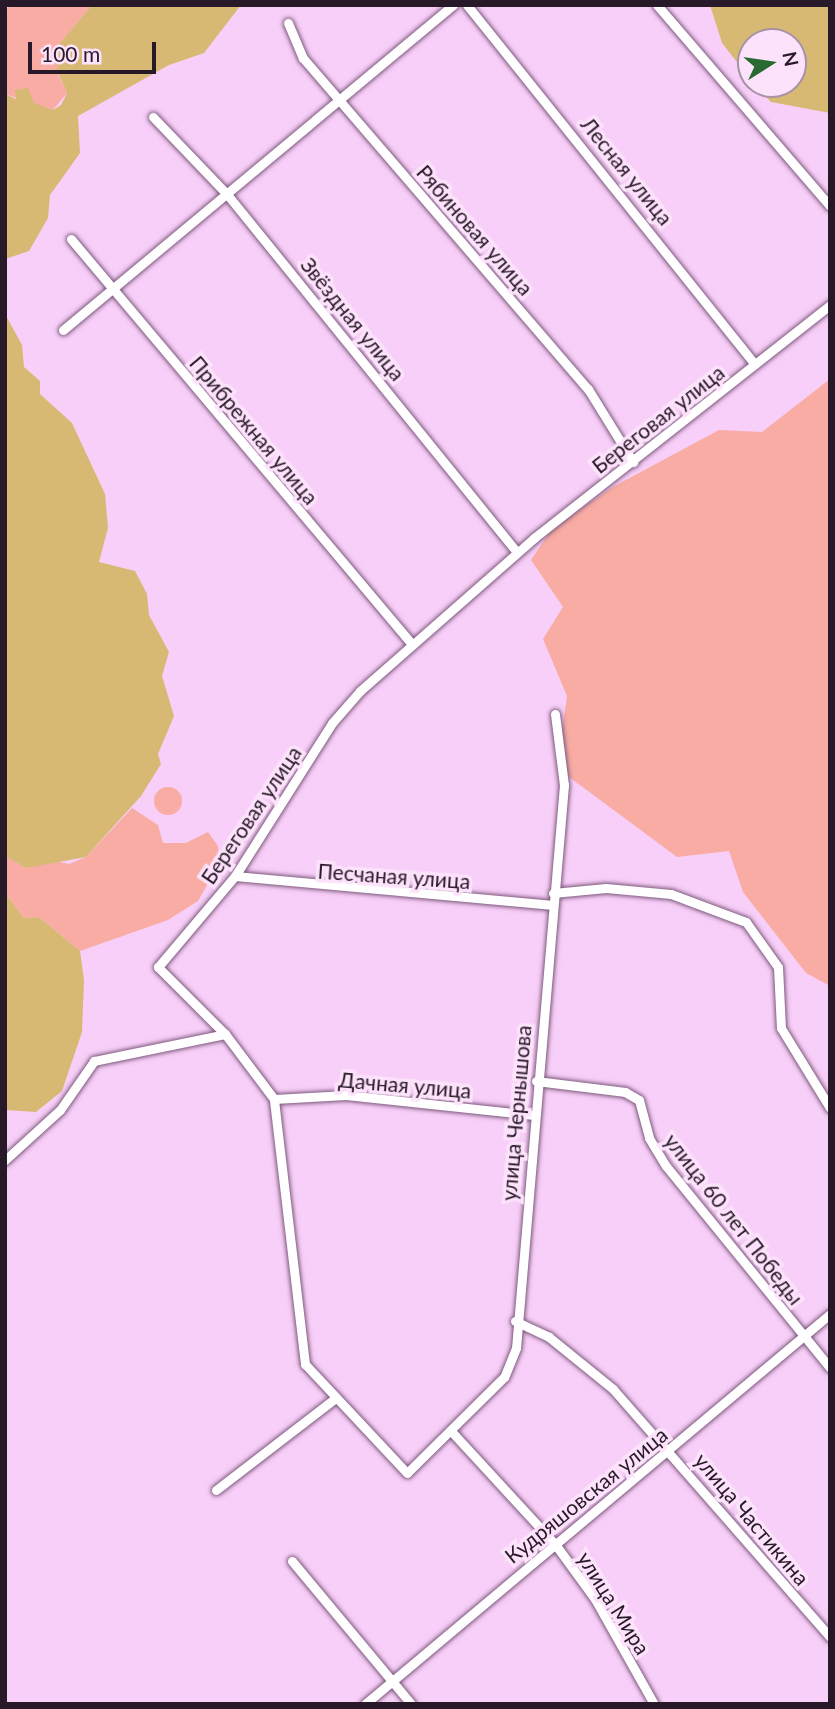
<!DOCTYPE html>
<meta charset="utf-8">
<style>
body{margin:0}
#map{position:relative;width:835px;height:1709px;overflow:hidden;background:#f8cff8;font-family:Lato,sans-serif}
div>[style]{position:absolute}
.green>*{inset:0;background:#f8aca3}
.round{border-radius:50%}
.water>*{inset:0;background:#d7b974}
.roads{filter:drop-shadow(0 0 2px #7e5a7e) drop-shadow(0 0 2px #7e5a7e)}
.minor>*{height:9px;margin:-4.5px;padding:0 4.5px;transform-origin:4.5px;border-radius:4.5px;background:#fff}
span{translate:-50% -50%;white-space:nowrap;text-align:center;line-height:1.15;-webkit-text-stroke:7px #fce2fb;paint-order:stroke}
.street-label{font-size:21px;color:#281928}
.frame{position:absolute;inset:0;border:7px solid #281928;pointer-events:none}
.north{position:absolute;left:737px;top:28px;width:70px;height:70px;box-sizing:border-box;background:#fce2fb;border:2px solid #a792a7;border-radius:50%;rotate:78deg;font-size:19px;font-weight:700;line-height:28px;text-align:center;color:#281928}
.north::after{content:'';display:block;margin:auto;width:24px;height:32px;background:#296a33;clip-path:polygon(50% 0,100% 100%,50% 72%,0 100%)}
.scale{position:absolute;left:28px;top:42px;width:128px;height:32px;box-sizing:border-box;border:4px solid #281928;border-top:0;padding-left:9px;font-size:21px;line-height:24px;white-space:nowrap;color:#281928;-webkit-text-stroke:5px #fce2fb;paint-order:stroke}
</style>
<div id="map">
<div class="green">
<i style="clip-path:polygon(11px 5px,92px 5px,58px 45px,57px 71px,67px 93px,53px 110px,5px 94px,5px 11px)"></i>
<i style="clip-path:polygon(830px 379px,830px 986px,806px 973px,743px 892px,729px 851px,677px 857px,557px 768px,567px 696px,543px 639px,563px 607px,531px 560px,552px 529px,611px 488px,719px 430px,762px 432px)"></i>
<i class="round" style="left:154px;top:787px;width:28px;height:28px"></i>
<i style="clip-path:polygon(132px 808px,158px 825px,163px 843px,186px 843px,208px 832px,218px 846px,219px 864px,198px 901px,168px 920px,80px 951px,39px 917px,24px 918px,5px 893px,5px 856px,26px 868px,50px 860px,69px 864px,86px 857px)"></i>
</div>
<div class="water">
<i style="clip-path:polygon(92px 5px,241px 5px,204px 53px,169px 65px,78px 116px,80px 153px,50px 195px,48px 218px,29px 251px,5px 259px,5px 94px,16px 99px,15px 90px,28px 88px,34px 103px,53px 110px,61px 105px,67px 93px,57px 70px,58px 45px)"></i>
<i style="clip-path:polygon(710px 5px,830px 5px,830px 113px,771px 102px,754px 84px,793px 84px,793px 42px,751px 42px,751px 80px,722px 43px)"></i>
<i style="clip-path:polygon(5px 314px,22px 345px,24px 367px,40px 381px,40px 394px,72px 423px,105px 494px,108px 528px,99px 562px,135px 571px,147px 594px,149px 615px,169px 652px,162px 676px,174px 716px,158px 754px,161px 764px,141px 796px,86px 857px,26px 868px,5px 856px)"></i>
<i style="clip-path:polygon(5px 893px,24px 918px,39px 917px,80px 951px,84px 980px,82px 1032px,62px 1091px,36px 1112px,5px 1110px)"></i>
</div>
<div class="roads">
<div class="minor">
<i style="left:467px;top:5px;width:460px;rotate:51.3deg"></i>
<i style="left:657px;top:5px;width:265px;rotate:49.3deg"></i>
<i style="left:288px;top:23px;width:38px;rotate:67deg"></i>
<i style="left:303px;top:58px;width:437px;rotate:49.3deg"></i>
<i style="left:588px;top:389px;width:86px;rotate:58.3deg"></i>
<i style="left:153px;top:117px;width:105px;rotate:46.2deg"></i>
<i style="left:226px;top:193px;width:462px;rotate:51deg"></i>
<i style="left:71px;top:239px;width:528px;rotate:49.92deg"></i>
<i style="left:63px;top:330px;width:508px;rotate:-39.81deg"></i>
<i style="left:555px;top:714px;width:72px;rotate:82.8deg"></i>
<i style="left:564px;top:785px;width:565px;rotate:94.87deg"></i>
<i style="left:516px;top:1348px;width:31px;rotate:112deg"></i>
<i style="left:504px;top:1377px;width:136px;rotate:135.3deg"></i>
<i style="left:407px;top:1473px;width:149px;rotate:-133.1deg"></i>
<i style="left:305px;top:1364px;width:267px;rotate:-96.7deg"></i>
<i style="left:274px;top:1099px;width:81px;rotate:-127deg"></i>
<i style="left:225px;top:1034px;width:95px;rotate:-135deg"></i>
<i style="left:158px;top:967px;width:119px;rotate:-49.8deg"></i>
<i style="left:235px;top:876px;width:181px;rotate:-57.6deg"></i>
<i style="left:332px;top:723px;width:43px;rotate:-48.8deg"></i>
<i style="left:360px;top:691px;width:232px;rotate:-41.3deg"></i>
<i style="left:534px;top:538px;width:377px;rotate:-38.2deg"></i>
<i style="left:235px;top:876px;width:317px;rotate:5.2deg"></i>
<i style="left:553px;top:893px;width:53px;rotate:-5.4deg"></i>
<i style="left:606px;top:888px;width:65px;rotate:5.3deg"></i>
<i style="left:671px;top:894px;width:80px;rotate:20.5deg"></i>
<i style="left:746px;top:922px;width:55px;rotate:54.6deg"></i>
<i style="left:778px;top:967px;width:61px;rotate:87.2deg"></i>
<i style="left:781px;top:1028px;width:94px;rotate:58.5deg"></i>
<i style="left:536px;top:1081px;width:90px;rotate:7deg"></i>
<i style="left:625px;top:1092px;width:16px;rotate:30deg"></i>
<i style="left:639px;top:1100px;width:39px;rotate:75deg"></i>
<i style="left:649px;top:1138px;width:33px;rotate:59deg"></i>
<i style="left:666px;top:1166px;width:260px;rotate:50.9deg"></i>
<i style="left:274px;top:1099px;width:72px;rotate:-3.2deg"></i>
<i style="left:346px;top:1095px;width:187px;rotate:6.1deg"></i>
<i style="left:5px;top:1160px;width:74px;rotate:-42.3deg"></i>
<i style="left:60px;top:1110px;width:60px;rotate:-55.2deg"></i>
<i style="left:94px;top:1061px;width:134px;rotate:-11.6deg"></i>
<i style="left:515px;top:1321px;width:38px;rotate:25deg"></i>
<i style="left:549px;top:1337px;width:82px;rotate:39.1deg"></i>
<i style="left:613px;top:1389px;width:330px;rotate:48.8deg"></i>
<i style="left:452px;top:1432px;width:152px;rotate:47.4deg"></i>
<i style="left:555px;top:1544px;width:68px;rotate:54deg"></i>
<i style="left:595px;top:1599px;width:120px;rotate:60.7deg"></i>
<i style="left:216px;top:1490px;width:149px;rotate:-37.6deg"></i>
<i style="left:292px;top:1561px;width:186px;rotate:50.2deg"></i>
<i style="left:365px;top:1704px;width:607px;rotate:-39.99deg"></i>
</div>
</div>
<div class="street-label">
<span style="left:627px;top:171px;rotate:51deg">Лесная улица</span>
<span style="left:475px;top:230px;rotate:49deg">Рябиновая улица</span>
<span style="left:353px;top:319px;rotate:51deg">Звёздная улица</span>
<span style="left:658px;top:419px;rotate:-38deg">Береговая улица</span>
<span style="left:254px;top:430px;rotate:50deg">Прибрежная улица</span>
<span style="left:251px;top:815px;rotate:-56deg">Береговая улица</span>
<span style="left:394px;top:876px;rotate:4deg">Песчаная улица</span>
<span style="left:405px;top:1085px;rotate:5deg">Дачная улица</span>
<span style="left:516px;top:1113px;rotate:-85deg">улица Чернышова</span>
<span style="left:734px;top:1219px;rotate:52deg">улица 60 лет Победы</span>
<span style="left:586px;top:1495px;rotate:-39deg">Кудряшовская улица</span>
<span style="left:752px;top:1519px;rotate:50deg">улица Частикина</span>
<span style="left:614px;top:1603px;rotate:58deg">улица Мира</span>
</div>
<div class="frame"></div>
<div class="north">N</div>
<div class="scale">100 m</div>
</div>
